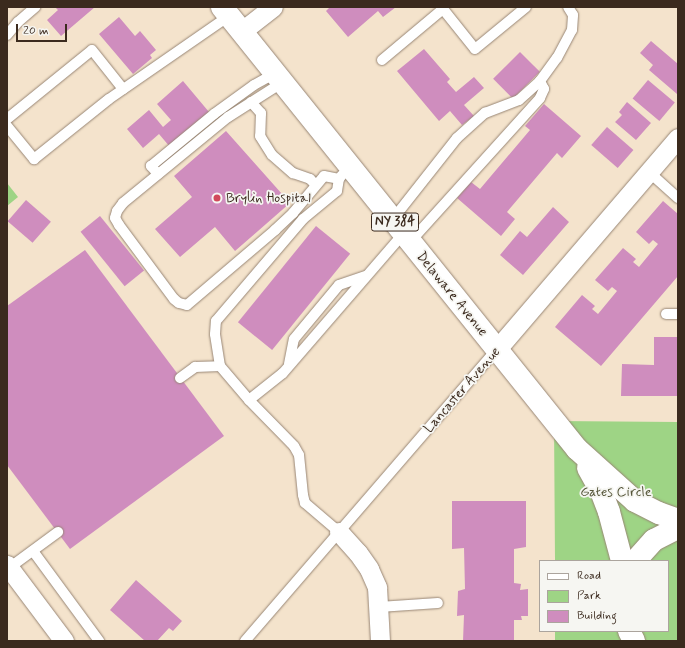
<!DOCTYPE html>
<style>
body{margin:0}
#map{position:relative;width:685px;height:648px;overflow:hidden;background:#f4e3cc;font-family:Mynerve,sans-serif}
div>[style]{position:absolute}
.green>*{inset:0;background:#9ed485}
.building>*{inset:0;background:#cf8dbe;transform-origin:0 0}
.roads{filter:drop-shadow(0 0 1px #988675) drop-shadow(0 0 1px #988675)}
.lane>*{height:10px;margin:-5px;padding:0 5px;transform-origin:5px;border-radius:5px;background:#fff}
.street>*{height:19px;margin:-9.5px;padding:0 9.5px;transform-origin:9.5px;border-radius:9.5px;background:#fff}
.primary>*{height:22px;margin:-11px;padding:0 11px;transform-origin:11px;border-radius:11px;background:#fff}
.dots>*{width:11px;height:11px;translate:-50% -50%;box-sizing:border-box;border:2px solid #f6f6f2;border-radius:50%}
span{translate:-50% -50%;white-space:nowrap;text-align:center;line-height:1.15;-webkit-text-stroke:3.5px #f6f6f2;paint-order:stroke}
.shield-label span{padding:1px 3px;background:#f6f6f2;border:1px solid;border-radius:3px;-webkit-text-stroke-width:0}
.shield-label{font-size:13px;color:#3b2a1e;font-weight:700}
.poi-label{font-size:14px;color:#3b2a1e}
.left{translate:0 -50%;text-align:left}
.street-label{font-size:14px;color:#3b2a1e}
.park-label{font-size:14px;color:#545438}
.frame{position:absolute;inset:0;border:8px solid #3b2a1e;pointer-events:none}
.legend{position:absolute;left:539px;top:560px;width:130px;height:72px;box-sizing:border-box;background:#f6f6f2;border:1px solid #aba49d;margin:0;padding:5px 7px;list-style:none;font-size:12px;color:#3b2a1e}
.legend li{display:flex;align-items:center;gap:8px;height:20px}
.legend b{width:20px;border:1px solid #aba49d}
.scale{position:absolute;left:16px;top:24px;width:51px;height:18px;box-sizing:border-box;border:2px solid #3b2a1e;border-top:0;padding-left:5px;font-size:12px;line-height:14px;white-space:nowrap;color:#3b2a1e;-webkit-text-stroke:3px #f6f6f2;paint-order:stroke}
</style>
<div id="map">
<div class="green">
<i style="clip-path:polygon(7px 183px,18px 197px,7px 206px)"></i>
<i style="clip-path:polygon(554px 421px,678px 422px,678px 641px,555px 641px,555px 631px,668px 631px,668px 561px,555px 561px)"></i>
</div>
<div class="building">
<i style="clip-path:polygon(55px 7px,95px 7px,61px 36px,47px 20px,58px 10px)"></i>
<i style="clip-path:polygon(330px 7px,396px 7px,383px 17px,378px 11px,348px 37px,326px 11px)"></i>
<i style="clip-path:polygon(119px 17px,135px 36px,140px 31px,156px 50px,150px 55px,152px 58px,133px 74px,99px 34px)"></i>
<i style="clip-path:polygon(651px 41px,678px 64px,677px 94px,649px 70px,653px 65px,640px 53px)"></i>
<i style="clip-path:polygon(424px 49px,450px 79px,447px 82px,456px 92px,474px 77px,484px 88px,464px 105px,474px 116px,462px 125px,450px 111px,439px 121px,397px 71px)"></i>
<i style="left:520px;top:52px;width:28px;height:38px;rotate:45deg"></i>
<i style="left:648px;top:80px;width:35px;height:24px;rotate:40deg"></i>
<i style="clip-path:polygon(183px 81px,209px 112px,170px 147px,159px 134px,143px 148px,127px 129px,149px 110px,163px 127px,171px 120px,157px 104px)"></i>
<i style="clip-path:polygon(627px 102px,651px 123px,636px 140px,615px 122px,622px 115px,619px 112px)"></i>
<i style="clip-path:polygon(544px 104px,581px 136px,562px 158px,557px 153px,507px 212px,515px 219px,501px 236px,457px 198px,471px 182px,480px 189px,530px 130px,525px 126px)"></i>
<i style="left:607px;top:127px;width:35px;height:24px;rotate:41deg"></i>
<i style="clip-path:polygon(226px 131px,290px 203px,235px 251px,215px 227px,180px 257px,155px 229px,192px 197px,174px 176px)"></i>
<i style="left:26px;top:200px;width:33px;height:28px;rotate:41deg"></i>
<i style="clip-path:polygon(663px 201px,678px 214px,678px 276px,601px 366px,555px 327px,582px 295px,595px 306px,592px 309px,598px 314px,617px 291px,612px 287px,608px 291px,595px 280px,623px 248px,636px 259px,633px 262px,639px 267px,658px 244px,653px 240px,649px 244px,636px 232px)"></i>
<i style="clip-path:polygon(553px 207px,569px 222px,523px 275px,500px 255px,520px 231px,527px 237px)"></i>
<i style="left:100px;top:216px;width:70px;height:25px;rotate:51deg"></i>
<i style="left:316px;top:226px;width:44px;height:124px;rotate:39deg"></i>
<i style="clip-path:polygon(85px 250px,224px 436px,70px 549px,7px 465px,7px 306px)"></i>
<i style="clip-path:polygon(654px 337px,678px 337px,678px 396px,621px 396px,622px 364px,654px 365px)"></i>
<i style="clip-path:polygon(452px 501px,526px 501px,526px 547px,514px 549px,514px 583px,521px 584px,520px 590px,528px 589px,528px 616px,521px 616px,522px 620px,514px 620px,514px 641px,463px 641px,464px 615px,457px 616px,458px 591px,465px 589px,464px 548px,452px 549px)"></i>
<i style="clip-path:polygon(136px 580px,182px 621px,173px 631px,169px 628px,157px 641px,145px 641px,110px 610px)"></i>
</div>
<div class="roads">
<div class="lane">
<i style="left:7px;top:35px;width:17px;rotate:-50deg"></i>
<i style="left:18px;top:22px;width:23px;rotate:-41deg"></i>
<i style="left:382px;top:60px;width:80px;rotate:-39.9deg"></i>
<i style="left:443px;top:9px;width:51px;rotate:51.3deg"></i>
<i style="left:475px;top:49px;width:66px;rotate:-39.5deg"></i>
<i style="left:283px;top:82px;width:65px;rotate:147.5deg"></i>
<i style="left:228px;top:117px;width:136px;rotate:140.7deg"></i>
<i style="left:123px;top:203px;width:10px;rotate:127deg"></i>
<i style="left:117px;top:211px;width:7px;rotate:106deg"></i>
<i style="left:115px;top:218px;width:8px;rotate:60deg"></i>
<i style="left:119px;top:225px;width:92px;rotate:53.4deg"></i>
<i style="left:174px;top:299px;width:6px;rotate:39deg"></i>
<i style="left:179px;top:303px;width:8px;rotate:14deg"></i>
<i style="left:187px;top:305px;width:116px;rotate:-40.4deg"></i>
<i style="left:275px;top:230px;width:25px;rotate:-43deg"></i>
<i style="left:293px;top:213px;width:48px;rotate:-50deg"></i>
<i style="left:324px;top:176px;width:15px;rotate:11deg"></i>
<i style="left:251px;top:102px;width:15px;rotate:48deg"></i>
<i style="left:261px;top:113px;width:23px;rotate:92deg"></i>
<i style="left:260px;top:136px;width:22px;rotate:58deg"></i>
<i style="left:272px;top:155px;width:28px;rotate:41deg"></i>
<i style="left:293px;top:173px;width:18px;rotate:19deg"></i>
<i style="left:310px;top:179px;width:7px;rotate:45deg"></i>
<i style="left:7px;top:119px;width:109px;rotate:-39.1deg"></i>
<i style="left:92px;top:50px;width:50px;rotate:51.5deg"></i>
<i style="left:7px;top:126px;width:43px;rotate:50.7deg"></i>
<i style="left:34px;top:159px;width:96px;rotate:-38.7deg"></i>
<i style="left:109px;top:99px;width:146px;rotate:-34.7deg"></i>
<i style="left:649px;top:172px;width:39px;rotate:42deg"></i>
<i style="left:158px;top:174px;width:11px;rotate:-131deg"></i>
<i style="left:151px;top:166px;width:82px;rotate:-39.5deg"></i>
<i style="left:214px;top:114px;width:49px;rotate:-35.9deg"></i>
<i style="left:254px;top:85px;width:25px;rotate:-29deg"></i>
<i style="left:393px;top:219px;width:103px;rotate:-51.7deg"></i>
<i style="left:457px;top:138px;width:38px;rotate:-42deg"></i>
<i style="left:485px;top:113px;width:36px;rotate:-21deg"></i>
<i style="left:519px;top:100px;width:28px;rotate:-42deg"></i>
<i style="left:540px;top:81px;width:29px;rotate:-54deg"></i>
<i style="left:557px;top:58px;width:32px;rotate:-62deg"></i>
<i style="left:572px;top:30px;width:15px;rotate:-86deg"></i>
<i style="left:573px;top:15px;width:9px;rotate:-122deg"></i>
<i style="left:410px;top:242px;width:194px;rotate:-47.9deg"></i>
<i style="left:540px;top:98px;width:10px;rotate:-66deg"></i>
<i style="left:544px;top:89px;width:9px;rotate:-117deg"></i>
<i style="left:666px;top:314px;width:12px"></i>
<i style="left:289px;top:364px;width:25px;rotate:-79deg"></i>
<i style="left:294px;top:339px;width:70px;rotate:-50.2deg"></i>
<i style="left:339px;top:285px;width:28px;rotate:-19deg"></i>
<i style="left:180px;top:378px;width:19px;rotate:-36deg"></i>
<i style="left:195px;top:367px;width:25px;rotate:-2deg"></i>
<i style="left:249px;top:400px;width:43px;rotate:-38.5deg"></i>
<i style="left:283px;top:373px;width:185px;rotate:-49.2deg"></i>
<i style="left:339px;top:532px;width:45px;rotate:-139.5deg"></i>
<i style="left:305px;top:503px;width:8px;rotate:-104deg"></i>
<i style="left:303px;top:495px;width:40px;rotate:-95.7deg"></i>
<i style="left:299px;top:455px;width:10px;rotate:-119deg"></i>
<i style="left:294px;top:446px;width:64px;rotate:-134.4deg"></i>
<i style="left:249px;top:400px;width:45px;rotate:-130.5deg"></i>
<i style="left:220px;top:366px;width:32px;rotate:-99deg"></i>
<i style="left:215px;top:334px;width:13px;rotate:-86deg"></i>
<i style="left:216px;top:321px;width:134px;rotate:-49.5deg"></i>
<i style="left:303px;top:219px;width:44px;rotate:-39.5deg"></i>
<i style="left:337px;top:191px;width:12px;rotate:-81deg"></i>
<i style="left:339px;top:179px;width:5px;rotate:-53deg"></i>
<i style="left:33px;top:551px;width:112px;rotate:53.7deg"></i>
<i style="left:9px;top:568px;width:61px;rotate:-36.3deg"></i>
<i style="left:379px;top:607px;width:59px;rotate:-3.9deg"></i>
<i style="left:245px;top:641px;width:386px;rotate:-49.2deg"></i>
</div>
<div class="street">
<i style="left:242px;top:31px;width:39px;rotate:-38deg"></i>
<i style="left:497px;top:349px;width:278px;rotate:-49.4deg"></i>
<i style="left:339px;top:532px;width:28px;rotate:48deg"></i>
<i style="left:358px;top:553px;width:19px;rotate:55deg"></i>
<i style="left:369px;top:569px;width:20px;rotate:66deg"></i>
<i style="left:377px;top:587px;width:54px;rotate:86.8deg"></i>
<i style="left:7px;top:565px;width:95px;rotate:53.1deg"></i>
</div>
<div class="primary">
<i style="left:222px;top:7px;width:567px;rotate:51.23deg"></i>
<i style="left:577px;top:449px;width:78px;rotate:41.9deg"></i>
<i style="left:635px;top:501px;width:27px;rotate:27deg"></i>
<i style="left:659px;top:513px;width:20px;rotate:20deg"></i>
<i style="left:588px;top:468px;width:26px;rotate:61deg"></i>
<i style="left:601px;top:491px;width:22px;rotate:69deg"></i>
<i style="left:609px;top:512px;width:51px;rotate:75.1deg"></i>
<i style="left:635px;top:561px;width:28px;rotate:-48deg"></i>
<i style="left:654px;top:540px;width:27px;rotate:-27deg"></i>
<i style="left:629px;top:631px;width:11px;rotate:63deg"></i>
</div>
</div>
<div class="dots">
<i style="left:217px;top:198px;background:#d1495b"></i>
</div>
<div class="shield-label">
<span style="left:395px;top:222px">NY 384</span>
</div>
<div class="poi-label">
<span class="left" style="left:226px;top:198px">Brylin Hospital</span>
</div>
<div class="street-label">
<span style="left:452px;top:294px;rotate:51deg">Delaware Avenue</span>
<span style="left:462px;top:390px;rotate:-49deg">Lancaster Avenue</span>
</div>
<div class="park-label">
<span style="left:616px;top:492px">Gates Circle</span>
</div>
<div class="frame"></div>
<ul class="legend">
<li><b style="height:5px;background:#fff"></b>Road</li>
<li><b style="height:11px;background:#9ed485"></b>Park</li>
<li><b style="height:11px;background:#cf8dbe"></b>Building</li>
</ul>
<div class="scale">20 m</div>
</div>
